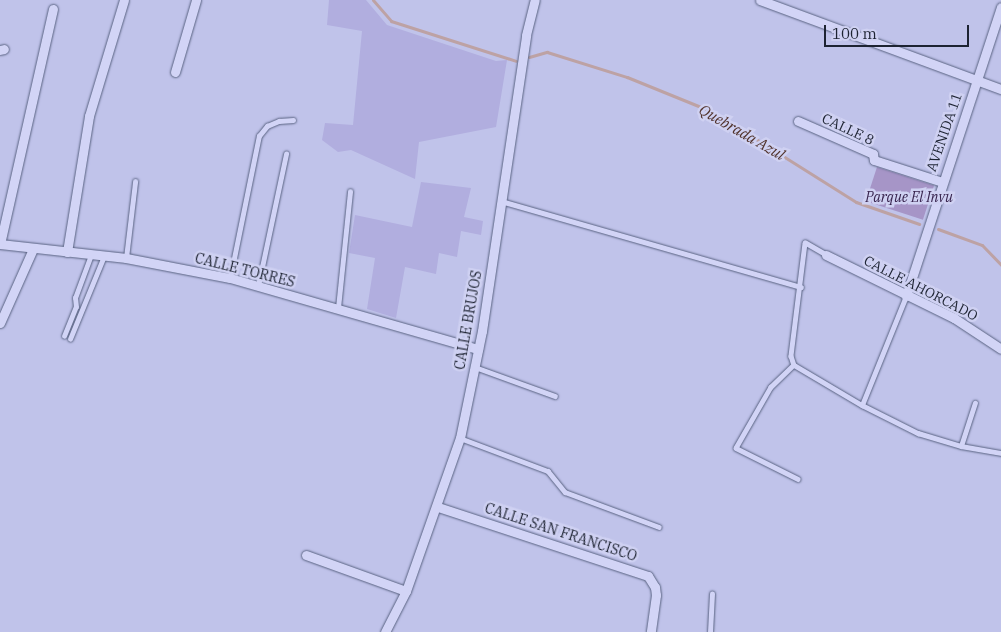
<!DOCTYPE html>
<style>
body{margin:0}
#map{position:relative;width:1001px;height:632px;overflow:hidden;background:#c0c3ea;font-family:"IBM Plex Serif",serif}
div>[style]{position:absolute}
.farmland>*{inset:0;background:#b1aedf}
.green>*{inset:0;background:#a695c7;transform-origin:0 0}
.stream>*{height:3px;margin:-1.5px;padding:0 1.5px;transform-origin:1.5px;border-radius:1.5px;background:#bda2a4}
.roads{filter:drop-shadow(0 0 1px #596382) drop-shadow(0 0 1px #596382)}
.service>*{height:4.5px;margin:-2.25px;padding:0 2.25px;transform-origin:2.25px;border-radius:2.25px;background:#d2d4f6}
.minor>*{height:9px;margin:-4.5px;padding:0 4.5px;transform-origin:4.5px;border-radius:4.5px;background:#d2d4f6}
span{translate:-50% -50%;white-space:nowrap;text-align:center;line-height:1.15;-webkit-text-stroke:5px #cfd1f2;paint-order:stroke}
.street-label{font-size:14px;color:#1d2332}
.park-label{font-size:14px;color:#38244e;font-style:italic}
.water-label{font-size:15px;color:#51332d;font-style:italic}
.scale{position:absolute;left:824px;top:25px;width:145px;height:22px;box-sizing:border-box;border:2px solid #1d2332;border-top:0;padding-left:6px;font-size:15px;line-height:18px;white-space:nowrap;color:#1d2332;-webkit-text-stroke:4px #cfd1f2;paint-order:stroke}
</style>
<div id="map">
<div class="farmland">
<i style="clip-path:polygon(329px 0,366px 0,387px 25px,496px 61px,507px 60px,496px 127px,419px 142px,415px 179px,351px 150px,338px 152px,322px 140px,325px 123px,353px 125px,362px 31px,327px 25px)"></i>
<i style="clip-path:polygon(421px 182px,471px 188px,464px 217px,483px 221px,481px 235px,461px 231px,457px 257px,439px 253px,436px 274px,405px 267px,396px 318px,367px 309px,375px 258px,349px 253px,355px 215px,412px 227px)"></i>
</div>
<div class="green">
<i style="left:877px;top:167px;width:60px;height:36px;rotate:18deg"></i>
</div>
<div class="stream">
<i style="left:373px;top:0;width:28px;rotate:49deg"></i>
<i style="left:391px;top:21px;width:131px;rotate:17.7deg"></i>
<i style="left:529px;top:57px;width:19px;rotate:-16deg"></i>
<i style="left:547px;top:52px;width:84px;rotate:17.4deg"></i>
<i style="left:627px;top:77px;width:93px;rotate:22.1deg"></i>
<i style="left:713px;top:112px;width:169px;rotate:32.2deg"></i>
<i style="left:856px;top:202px;width:67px;rotate:19.2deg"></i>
<i style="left:938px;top:229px;width:47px;rotate:20deg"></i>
<i style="left:982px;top:245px;width:28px;rotate:46deg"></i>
</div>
<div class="roads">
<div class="service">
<i style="left:501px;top:201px;width:312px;rotate:16deg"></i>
<i style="left:826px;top:255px;width:24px;rotate:-150deg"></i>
<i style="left:805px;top:243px;width:114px;rotate:97.1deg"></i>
<i style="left:791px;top:356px;width:9px;rotate:72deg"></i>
<i style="left:794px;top:365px;width:79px;rotate:30.5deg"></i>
<i style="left:862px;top:405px;width:63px;rotate:26.6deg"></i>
<i style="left:918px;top:433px;width:45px;rotate:16.8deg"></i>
<i style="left:961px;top:446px;width:41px;rotate:9.9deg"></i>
<i style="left:126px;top:258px;width:77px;rotate:-83.2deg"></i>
<i style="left:230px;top:278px;width:145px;rotate:-78.5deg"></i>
<i style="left:259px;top:136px;width:13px;rotate:-51deg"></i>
<i style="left:267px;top:126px;width:13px;rotate:-23deg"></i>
<i style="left:279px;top:121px;width:14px;rotate:-4deg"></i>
<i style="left:258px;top:286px;width:135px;rotate:-78deg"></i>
<i style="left:338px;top:308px;width:117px;rotate:-84.1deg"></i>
<i style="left:64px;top:336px;width:31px;rotate:-68deg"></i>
<i style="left:76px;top:307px;width:9px;rotate:-96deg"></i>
<i style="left:75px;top:298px;width:46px;rotate:-69.6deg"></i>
<i style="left:70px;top:339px;width:90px;rotate:-67.7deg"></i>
<i style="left:794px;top:365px;width:32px;rotate:136deg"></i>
<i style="left:771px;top:387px;width:70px;rotate:119.8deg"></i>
<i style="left:736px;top:448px;width:69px;rotate:26.6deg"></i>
<i style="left:475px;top:367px;width:85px;rotate:19.9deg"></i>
<i style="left:862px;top:405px;width:118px;rotate:-68deg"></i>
<i style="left:460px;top:438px;width:94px;rotate:20.6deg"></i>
<i style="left:548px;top:471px;width:27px;rotate:51deg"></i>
<i style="left:565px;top:492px;width:100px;rotate:20.4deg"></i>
<i style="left:961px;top:446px;width:45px;rotate:-72deg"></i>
<i style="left:710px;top:632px;width:38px;rotate:-87deg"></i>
</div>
<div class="minor">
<i style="left:760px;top:0;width:257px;rotate:20.3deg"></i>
<i style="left:0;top:50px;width:4px;rotate:-14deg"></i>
<i style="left:175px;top:72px;width:75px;rotate:-73.7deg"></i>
<i style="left:798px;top:121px;width:82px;rotate:23.7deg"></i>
<i style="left:873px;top:154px;width:6px;rotate:81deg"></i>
<i style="left:874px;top:160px;width:71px;rotate:17.9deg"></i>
<i style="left:0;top:244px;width:127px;rotate:6.3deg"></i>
<i style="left:126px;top:258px;width:106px;rotate:10.9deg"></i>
<i style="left:230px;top:278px;width:258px;rotate:16deg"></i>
<i style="left:0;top:244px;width:241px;rotate:-77.3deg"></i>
<i style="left:67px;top:252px;width:138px;rotate:-80.8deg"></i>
<i style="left:89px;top:116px;width:121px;rotate:-73.2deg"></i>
<i style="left:826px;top:255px;width:143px;rotate:26.2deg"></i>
<i style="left:954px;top:318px;width:56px;rotate:33.4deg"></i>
<i style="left:906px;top:296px;width:304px;rotate:-71.8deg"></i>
<i style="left:0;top:323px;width:81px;rotate:-66deg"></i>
<i style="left:438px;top:507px;width:221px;rotate:18.2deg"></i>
<i style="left:648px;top:576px;width:13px;rotate:58deg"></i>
<i style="left:655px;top:587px;width:8px;rotate:83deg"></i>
<i style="left:656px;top:595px;width:37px;rotate:98deg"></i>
<i style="left:306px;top:555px;width:106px;rotate:19.8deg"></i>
<i style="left:385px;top:632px;width:46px;rotate:-62.9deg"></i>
<i style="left:406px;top:591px;width:162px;rotate:-70.6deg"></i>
<i style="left:460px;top:438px;width:109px;rotate:-78.4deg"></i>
<i style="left:482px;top:331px;width:299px;rotate:-81.5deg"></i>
<i style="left:526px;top:35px;width:36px;rotate:-76deg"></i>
</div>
</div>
<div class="street-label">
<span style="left:848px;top:129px;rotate:25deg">CALLE 8</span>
<span style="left:944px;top:132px;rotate:-71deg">AVENIDA 11</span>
<span style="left:245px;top:270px;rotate:14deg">CALLE TORRES</span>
<span style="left:921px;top:288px;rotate:27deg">CALLE AHORCADO</span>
<span style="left:468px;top:320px;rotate:-80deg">CALLE BRUJOS</span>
<span style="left:561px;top:532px;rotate:18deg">CALLE SAN FRANCISCO</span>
</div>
<div class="park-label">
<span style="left:909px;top:197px">Parque El Invu</span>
</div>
<div class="water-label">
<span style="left:742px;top:132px;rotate:30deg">Quebrada Azul</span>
</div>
<div class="scale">100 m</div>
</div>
